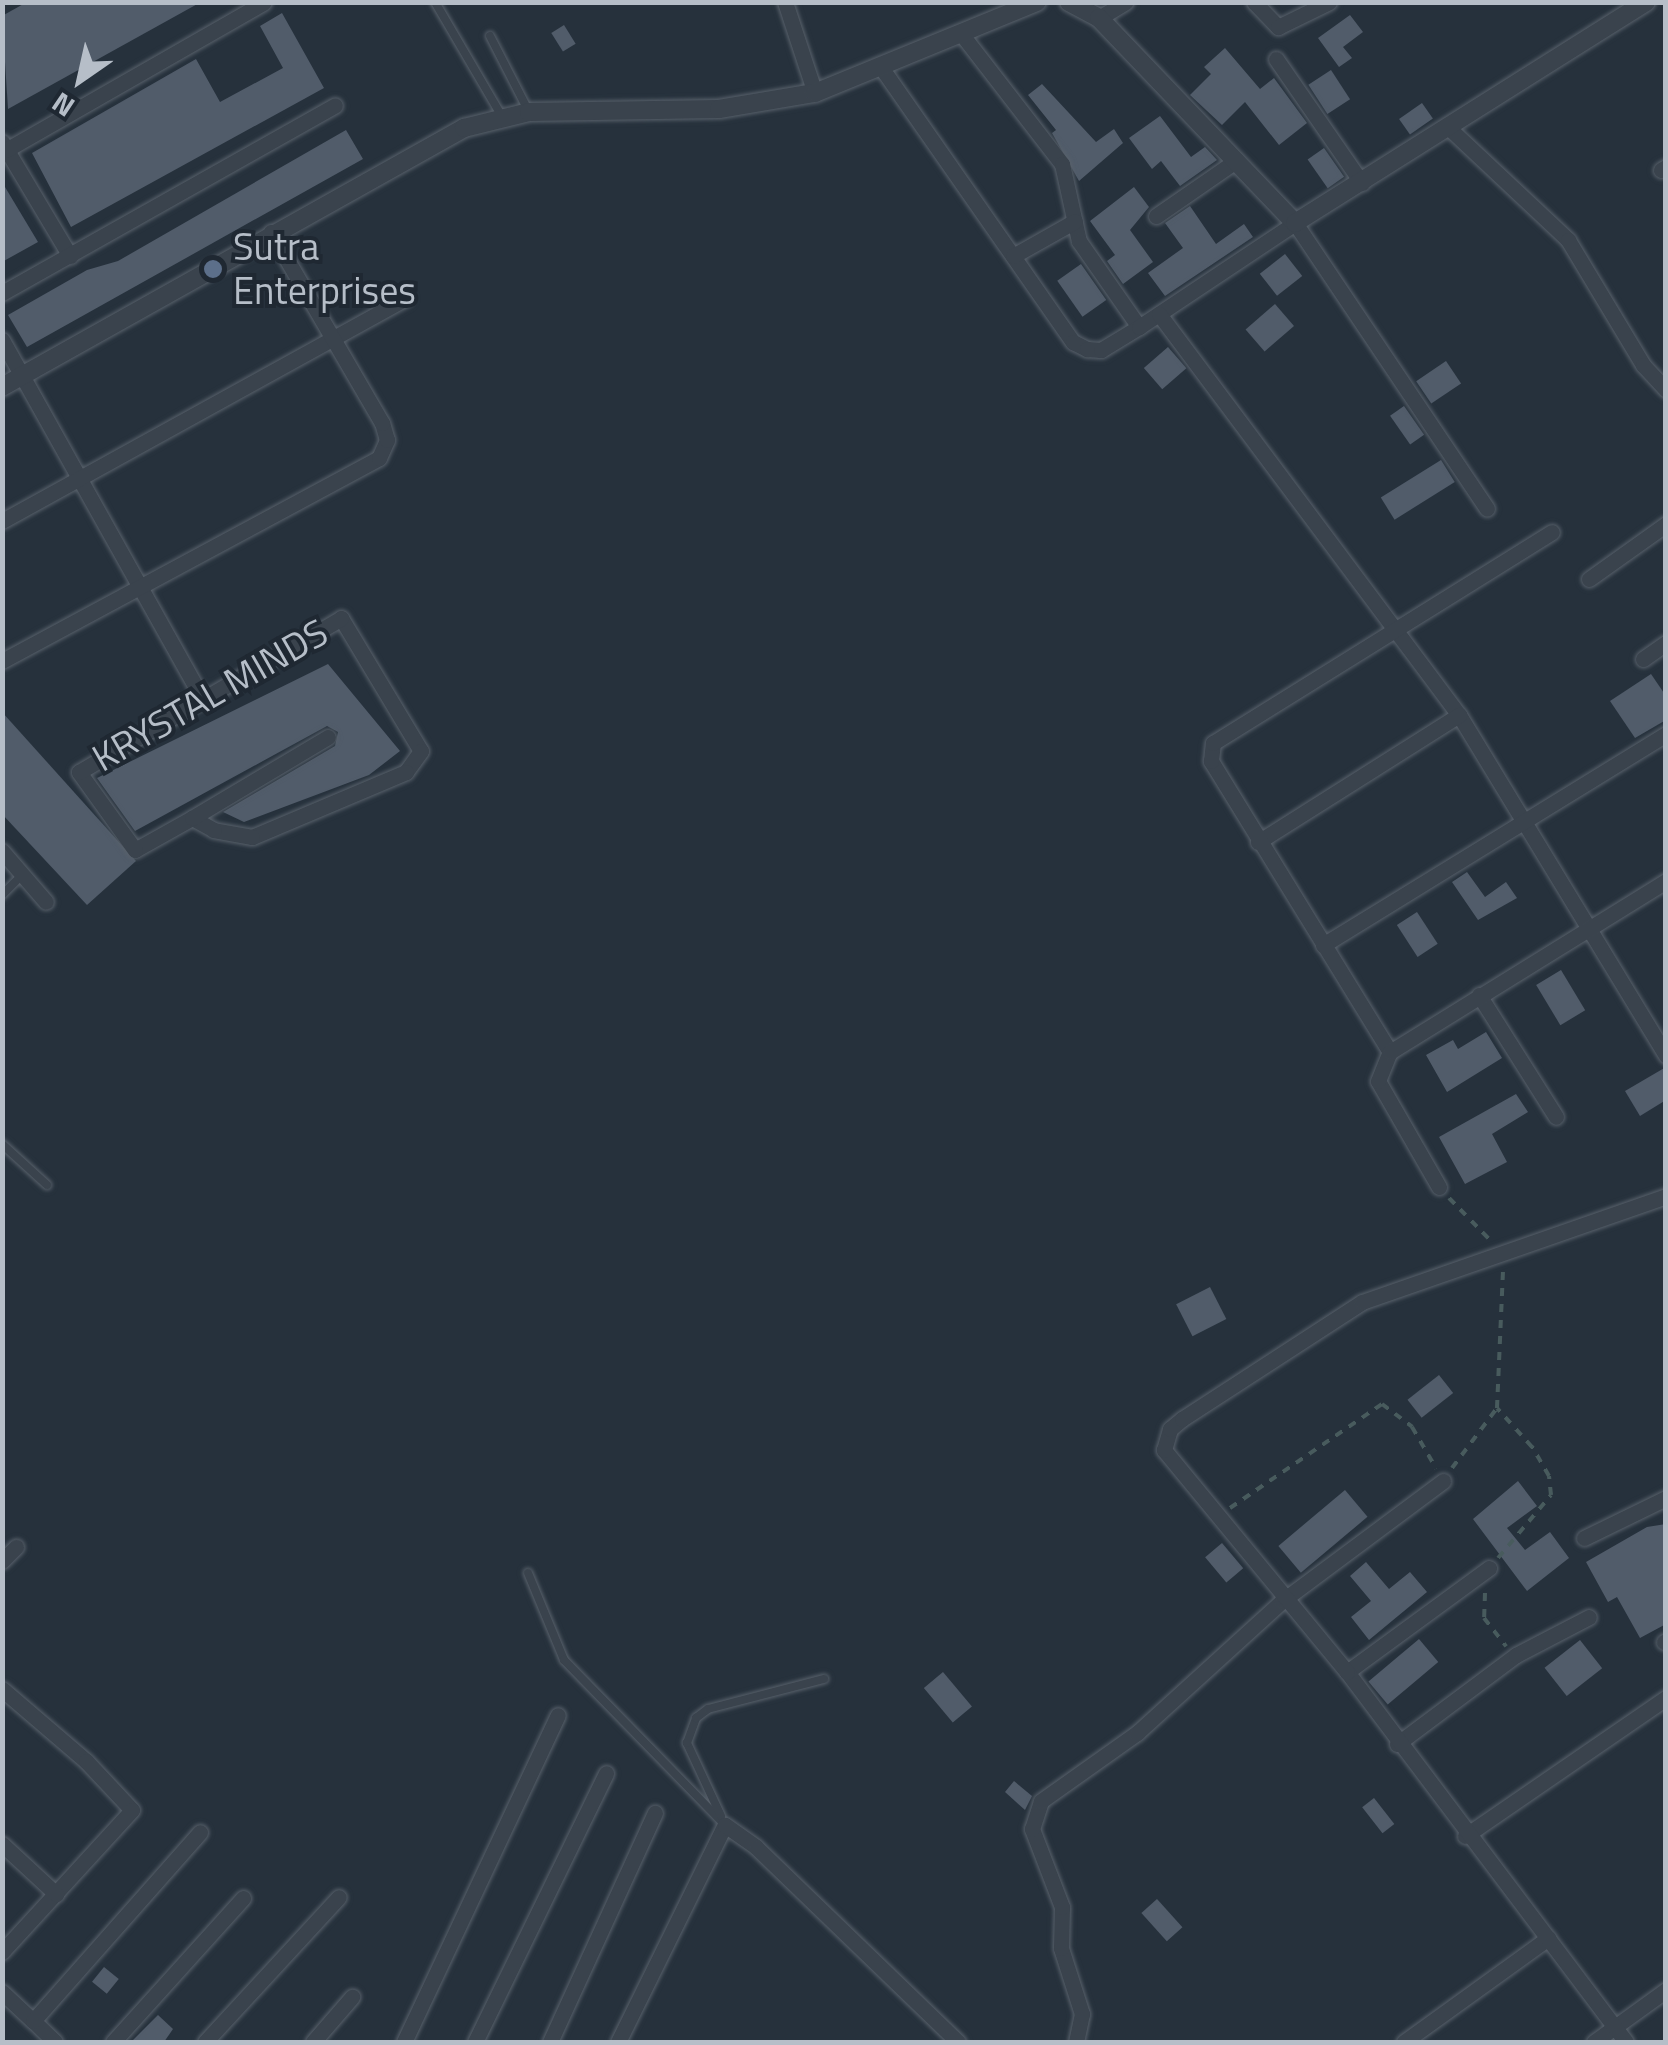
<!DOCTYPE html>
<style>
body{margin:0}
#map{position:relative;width:1668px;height:2045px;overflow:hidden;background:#26313c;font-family:"Titillium Web",sans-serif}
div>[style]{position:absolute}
.building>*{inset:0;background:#515c6a;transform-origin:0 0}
.path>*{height:4px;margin-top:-2px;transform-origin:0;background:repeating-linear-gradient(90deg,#485b5d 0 8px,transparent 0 16px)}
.roads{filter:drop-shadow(0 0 2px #58616b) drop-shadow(0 0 2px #58616b)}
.service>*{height:8px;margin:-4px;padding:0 4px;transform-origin:4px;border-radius:4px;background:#3a434d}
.minor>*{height:15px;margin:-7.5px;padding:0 7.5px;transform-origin:7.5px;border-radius:7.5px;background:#3a434d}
.tertiary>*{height:18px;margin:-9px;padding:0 9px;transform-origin:9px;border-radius:9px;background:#3a434d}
.dots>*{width:28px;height:28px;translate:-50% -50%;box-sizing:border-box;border:5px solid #1f2832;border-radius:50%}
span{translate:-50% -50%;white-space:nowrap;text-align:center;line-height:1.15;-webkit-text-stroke:8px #1f2832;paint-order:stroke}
.poi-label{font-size:38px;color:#b6bec8}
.left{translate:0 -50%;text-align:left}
.street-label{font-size:38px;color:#b6bec8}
.frame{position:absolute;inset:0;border:5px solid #b6bec8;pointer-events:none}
.north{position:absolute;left:30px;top:30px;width:100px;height:100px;-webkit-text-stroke:8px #1f2832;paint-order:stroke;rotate:214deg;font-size:28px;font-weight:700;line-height:40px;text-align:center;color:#b6bec8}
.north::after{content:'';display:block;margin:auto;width:35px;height:45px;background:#b6bec8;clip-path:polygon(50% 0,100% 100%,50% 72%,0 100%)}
</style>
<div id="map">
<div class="building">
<i style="clip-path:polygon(27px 2px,201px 2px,8px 109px,2px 16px)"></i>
<i style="clip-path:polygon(282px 13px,324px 88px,71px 227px,32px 153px,196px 59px,220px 102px,283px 68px,260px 26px)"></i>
<i style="clip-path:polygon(1350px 15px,1363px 32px,1343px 47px,1352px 58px,1339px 67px,1318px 38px)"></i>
<i style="left:564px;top:25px;width:22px;height:15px;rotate:58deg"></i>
<i style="clip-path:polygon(1225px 48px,1260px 89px,1274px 78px,1307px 123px,1279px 145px,1245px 102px,1222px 125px,1190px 95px,1211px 74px,1204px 67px)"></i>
<i style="left:1331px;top:70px;width:35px;height:27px;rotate:57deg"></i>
<i style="clip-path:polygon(1042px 84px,1096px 142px,1114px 129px,1123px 143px,1079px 181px,1052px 133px,1056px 130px,1028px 95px)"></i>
<i style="left:1422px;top:103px;width:19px;height:28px;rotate:55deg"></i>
<i style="clip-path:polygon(1160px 116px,1191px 157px,1205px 147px,1217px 160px,1180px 186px,1161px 161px,1152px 169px,1129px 138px)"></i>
<i style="clip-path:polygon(346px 130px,363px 159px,27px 347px,8px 315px,87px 270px,118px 261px)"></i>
<i style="left:1324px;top:148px;width:35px;height:20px;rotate:55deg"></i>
<i style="clip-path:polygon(2px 182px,38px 242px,2px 262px)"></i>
<i style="clip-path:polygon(1134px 187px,1149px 207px,1130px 230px,1153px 262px,1123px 284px,1107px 261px,1115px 255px,1090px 221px)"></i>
<i style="clip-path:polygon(1190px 206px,1216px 244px,1244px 224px,1253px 237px,1165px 296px,1148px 273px,1183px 248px,1165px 223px)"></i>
<i style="left:1285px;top:254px;width:28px;height:32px;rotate:52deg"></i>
<i style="left:1081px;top:264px;width:44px;height:29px;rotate:55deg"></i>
<i style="left:1275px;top:304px;width:29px;height:39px;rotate:49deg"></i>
<i style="left:1168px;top:347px;width:28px;height:32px;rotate:49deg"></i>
<i style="left:1446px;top:361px;width:27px;height:36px;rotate:56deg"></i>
<i style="left:1404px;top:406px;width:35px;height:17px;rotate:55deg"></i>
<i style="left:1441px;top:460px;width:26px;height:71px;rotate:58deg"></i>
<i style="clip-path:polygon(328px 664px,400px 751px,369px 775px,244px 822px,223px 812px,335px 746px,338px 732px,327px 726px,135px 831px,97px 778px)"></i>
<i style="clip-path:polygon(1651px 674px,1666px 696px,1666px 720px,1635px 738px,1610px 701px)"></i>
<i style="clip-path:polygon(2px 712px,136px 861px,87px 905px,2px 814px)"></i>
<i style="clip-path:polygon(1467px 872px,1485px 897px,1506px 882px,1517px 898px,1478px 920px,1452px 882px)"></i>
<i style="left:1417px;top:912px;width:38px;height:24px;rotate:57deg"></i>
<i style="left:1561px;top:970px;width:47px;height:29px;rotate:59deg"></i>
<i style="clip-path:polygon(1486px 1032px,1502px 1058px,1447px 1092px,1426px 1055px,1453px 1040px,1458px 1049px)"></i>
<i style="clip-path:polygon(1666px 1067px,1666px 1100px,1640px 1116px,1625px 1091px)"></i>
<i style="clip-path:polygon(1516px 1094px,1528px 1112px,1492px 1134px,1507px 1162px,1465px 1184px,1439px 1137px)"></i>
<i style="left:1210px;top:1287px;width:36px;height:38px;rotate:63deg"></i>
<i style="left:1439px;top:1375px;width:23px;height:40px;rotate:52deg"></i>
<i style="clip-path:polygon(1518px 1481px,1537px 1506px,1507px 1528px,1525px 1550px,1550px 1532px,1569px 1558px,1527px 1591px,1473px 1519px)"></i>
<i style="left:1345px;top:1490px;width:35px;height:87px;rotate:50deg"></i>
<i style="clip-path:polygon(1666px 1524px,1666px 1624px,1640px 1638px,1617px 1597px,1608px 1602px,1586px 1562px,1647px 1527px)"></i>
<i style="left:1222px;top:1543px;width:33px;height:22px;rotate:50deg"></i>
<i style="clip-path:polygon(1366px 1562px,1389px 1589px,1410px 1572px,1427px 1592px,1369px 1640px,1351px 1617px,1371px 1601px,1350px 1576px)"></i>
<i style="left:1419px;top:1639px;width:30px;height:66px;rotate:50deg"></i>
<i style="left:1580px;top:1640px;width:36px;height:45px;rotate:52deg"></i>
<i style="left:943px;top:1672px;width:45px;height:25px;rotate:50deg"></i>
<i style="clip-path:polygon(1014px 1781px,1032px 1796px,1025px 1810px,1005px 1792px)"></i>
<i style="left:1374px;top:1798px;width:33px;height:15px;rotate:52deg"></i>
<i style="left:1157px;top:1899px;width:38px;height:21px;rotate:48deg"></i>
<i style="left:104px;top:1967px;width:19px;height:19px;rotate:39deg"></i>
<i style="clip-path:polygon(158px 2015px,173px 2029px,164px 2042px,131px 2042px)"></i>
</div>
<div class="path">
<i style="left:1449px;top:1198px;width:60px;rotate:45.7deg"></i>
<i style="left:1452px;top:1468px;width:75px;rotate:-53.1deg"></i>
<i style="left:1230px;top:1508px;width:184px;rotate:-34.4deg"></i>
<i style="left:1382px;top:1404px;width:38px;rotate:37deg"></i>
<i style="left:1412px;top:1427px;width:48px;rotate:59.7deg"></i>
<i style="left:1498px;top:1558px;width:82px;rotate:-49.9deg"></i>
<i style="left:1551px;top:1495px;width:19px;rotate:-96deg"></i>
<i style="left:1549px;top:1476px;width:34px;rotate:-120deg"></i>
<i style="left:1532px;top:1447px;width:52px;rotate:-131.9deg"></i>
<i style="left:1497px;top:1408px;width:137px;rotate:-87.5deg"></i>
<i style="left:1485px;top:1593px;width:25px;rotate:92deg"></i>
<i style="left:1484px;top:1618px;width:36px;rotate:52deg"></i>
</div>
<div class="roads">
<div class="service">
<i style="left:435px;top:2px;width:131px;rotate:59.7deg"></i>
<i style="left:490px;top:36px;width:85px;rotate:62.8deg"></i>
<i style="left:2px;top:895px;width:30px;rotate:-45deg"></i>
<i style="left:2px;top:1144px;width:61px;rotate:42.3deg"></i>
<i style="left:528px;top:1573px;width:94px;rotate:67.5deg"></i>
<i style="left:564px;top:1660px;width:231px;rotate:45.7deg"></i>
<i style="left:721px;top:1816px;width:81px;rotate:-115deg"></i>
<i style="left:687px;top:1743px;width:27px;rotate:-70deg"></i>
<i style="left:696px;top:1718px;width:15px;rotate:-37deg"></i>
<i style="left:708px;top:1709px;width:120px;rotate:-14.5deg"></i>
</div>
<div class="minor">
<i style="left:785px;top:2px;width:96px;rotate:71.8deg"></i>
<i style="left:1254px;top:2px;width:35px;rotate:46deg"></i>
<i style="left:1278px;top:27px;width:57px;rotate:-26.1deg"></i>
<i style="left:1099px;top:18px;width:31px;rotate:-31deg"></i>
<i style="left:963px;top:36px;width:162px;rotate:52.3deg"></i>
<i style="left:1062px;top:164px;width:79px;rotate:77.6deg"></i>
<i style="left:1079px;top:241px;width:105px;rotate:55.1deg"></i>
<i style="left:1276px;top:59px;width:151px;rotate:55.3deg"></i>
<i style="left:883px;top:70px;width:332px;rotate:55.1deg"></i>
<i style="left:1073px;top:342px;width:16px;rotate:27deg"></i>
<i style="left:1087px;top:349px;width:14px;rotate:4deg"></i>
<i style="left:1101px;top:350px;width:44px;rotate:-31.2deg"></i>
<i style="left:1139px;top:327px;width:187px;rotate:-33.7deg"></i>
<i style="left:1295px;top:223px;width:344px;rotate:56.1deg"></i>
<i style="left:1450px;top:129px;width:162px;rotate:43.2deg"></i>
<i style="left:1568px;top:240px;width:146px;rotate:59deg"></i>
<i style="left:1643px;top:365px;width:34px;rotate:47deg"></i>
<i style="left:2px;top:142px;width:133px;rotate:59.2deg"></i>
<i style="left:6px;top:150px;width:297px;rotate:-29.8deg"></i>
<i style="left:1661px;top:170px;width:6px;rotate:-31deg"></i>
<i style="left:1156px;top:216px;width:98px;rotate:-34.7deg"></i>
<i style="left:1013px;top:256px;width:71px;rotate:-29.4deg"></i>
<i style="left:2px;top:293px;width:382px;rotate:-29.4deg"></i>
<i style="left:1159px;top:314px;width:501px;rotate:53.2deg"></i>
<i style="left:1459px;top:715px;width:399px;rotate:58.7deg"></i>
<i style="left:2px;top:340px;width:411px;rotate:60.8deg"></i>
<i style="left:2px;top:521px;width:461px;rotate:-28.9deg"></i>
<i style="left:1589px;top:579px;width:95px;rotate:-35.5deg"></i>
<i style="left:341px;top:618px;width:155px;rotate:59deg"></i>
<i style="left:421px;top:751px;width:26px;rotate:126deg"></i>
<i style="left:406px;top:772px;width:167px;rotate:157.1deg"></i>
<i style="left:252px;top:837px;width:39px;rotate:-170deg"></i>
<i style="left:214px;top:830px;width:25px;rotate:-151deg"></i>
<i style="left:192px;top:818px;width:65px;rotate:150.7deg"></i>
<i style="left:135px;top:850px;width:96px;rotate:-125.7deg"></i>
<i style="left:79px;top:772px;width:304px;rotate:-30.4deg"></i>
<i style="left:1643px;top:659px;width:28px;rotate:-35deg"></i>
<i style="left:2px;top:661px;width:428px;rotate:-28.3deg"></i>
<i style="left:379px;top:458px;width:20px;rotate:-66deg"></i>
<i style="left:387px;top:440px;width:18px;rotate:-106deg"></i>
<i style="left:382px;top:423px;width:221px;rotate:-120.2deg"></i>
<i style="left:192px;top:818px;width:158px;rotate:-30.8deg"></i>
<i style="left:1258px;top:842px;width:238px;rotate:-32.3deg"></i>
<i style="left:2px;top:851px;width:67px;rotate:49.2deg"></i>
<i style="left:1323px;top:945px;width:403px;rotate:-31.6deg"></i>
<i style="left:1479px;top:995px;width:144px;rotate:57.7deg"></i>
<i style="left:1390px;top:1052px;width:342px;rotate:-121.6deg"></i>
<i style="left:1211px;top:761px;width:18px;rotate:-84deg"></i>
<i style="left:1213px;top:743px;width:399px;rotate:-31.9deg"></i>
<i style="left:1439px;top:1187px;width:122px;rotate:-119.9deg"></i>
<i style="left:1378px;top:1081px;width:31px;rotate:-68deg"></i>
<i style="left:1390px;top:1052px;width:325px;rotate:-31.8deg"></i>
<i style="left:1584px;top:1538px;width:91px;rotate:-26deg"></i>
<i style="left:2px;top:1561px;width:20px;rotate:-45deg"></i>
<i style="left:1664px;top:1642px;width:2px;rotate:-27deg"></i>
<i style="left:1347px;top:1672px;width:176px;rotate:-36.2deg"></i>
<i style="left:2px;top:1689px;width:111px;rotate:40.6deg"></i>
<i style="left:86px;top:1761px;width:67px;rotate:46.8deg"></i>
<i style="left:132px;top:1810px;width:193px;rotate:132.5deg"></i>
<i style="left:1397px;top:1744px;width:149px;rotate:-36.8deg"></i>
<i style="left:1516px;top:1655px;width:82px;rotate:-27.5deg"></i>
<i style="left:1465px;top:1836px;width:244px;rotate:-34.5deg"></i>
<i style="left:2px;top:1844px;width:74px;rotate:42.8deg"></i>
<i style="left:2px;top:1992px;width:42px;rotate:43.1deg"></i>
<i style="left:55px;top:2042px;width:30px;rotate:-136deg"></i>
<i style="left:33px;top:2021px;width:252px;rotate:-48.5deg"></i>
<i style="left:113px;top:2042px;width:194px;rotate:-47.9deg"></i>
<i style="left:205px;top:2042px;width:197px;rotate:-47.3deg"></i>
<i style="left:313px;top:2042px;width:60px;rotate:-49.1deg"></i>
<i style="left:404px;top:2042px;width:361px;rotate:-64.8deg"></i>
<i style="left:475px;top:2042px;width:299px;rotate:-64deg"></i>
<i style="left:550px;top:2042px;width:252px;rotate:-65.4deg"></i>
<i style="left:618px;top:2042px;width:242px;rotate:-63.8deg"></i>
<i style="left:725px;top:1825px;width:38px;rotate:35deg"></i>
<i style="left:756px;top:1847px;width:281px;rotate:44deg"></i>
<i style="left:1076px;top:2042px;width:29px;rotate:-78deg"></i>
<i style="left:1082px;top:2014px;width:69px;rotate:-107.7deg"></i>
<i style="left:1061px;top:1948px;width:41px;rotate:-88.6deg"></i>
<i style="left:1062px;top:1907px;width:84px;rotate:-111deg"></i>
<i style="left:1032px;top:1829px;width:29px;rotate:-72deg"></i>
<i style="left:1041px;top:1801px;width:118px;rotate:-35.3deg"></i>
<i style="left:1137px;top:1733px;width:196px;rotate:-42.3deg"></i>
<i style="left:1282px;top:1601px;width:201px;rotate:-36.7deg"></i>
<i style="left:1404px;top:2042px;width:178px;rotate:-35.8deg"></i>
<i style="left:1594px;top:2042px;width:89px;rotate:-35.8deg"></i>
<i style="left:1626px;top:2042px;width:463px;rotate:-127deg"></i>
<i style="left:1347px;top:1672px;width:288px;rotate:-129.5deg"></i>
<i style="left:1164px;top:1450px;width:22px;rotate:-74deg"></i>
<i style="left:1170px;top:1429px;width:16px;rotate:-40deg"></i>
<i style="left:1182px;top:1419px;width:215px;rotate:-33deg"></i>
<i style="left:1362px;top:1302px;width:322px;rotate:-19.2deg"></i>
</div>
<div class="tertiary">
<i style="left:1069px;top:2px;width:34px;rotate:28deg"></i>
<i style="left:1099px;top:18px;width:284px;rotate:46.3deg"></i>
<i style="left:1295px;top:223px;width:415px;rotate:-32.2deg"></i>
<i style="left:2px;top:387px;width:530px;rotate:-29.28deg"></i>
<i style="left:464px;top:128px;width:67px;rotate:-13.8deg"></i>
<i style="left:529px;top:112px;width:190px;rotate:-0.9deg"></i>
<i style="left:719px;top:109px;width:97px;rotate:-9.5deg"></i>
<i style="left:815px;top:93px;width:240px;rotate:-22.3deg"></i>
</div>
</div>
<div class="dots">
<i style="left:213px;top:269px;background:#5c6f8a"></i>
</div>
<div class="poi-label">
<span class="left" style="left:233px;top:269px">Sutra<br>Enterprises</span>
</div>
<div class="street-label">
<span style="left:210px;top:695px;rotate:-30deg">KRYSTAL MINDS</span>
</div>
<div class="frame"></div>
<div class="north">N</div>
</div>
